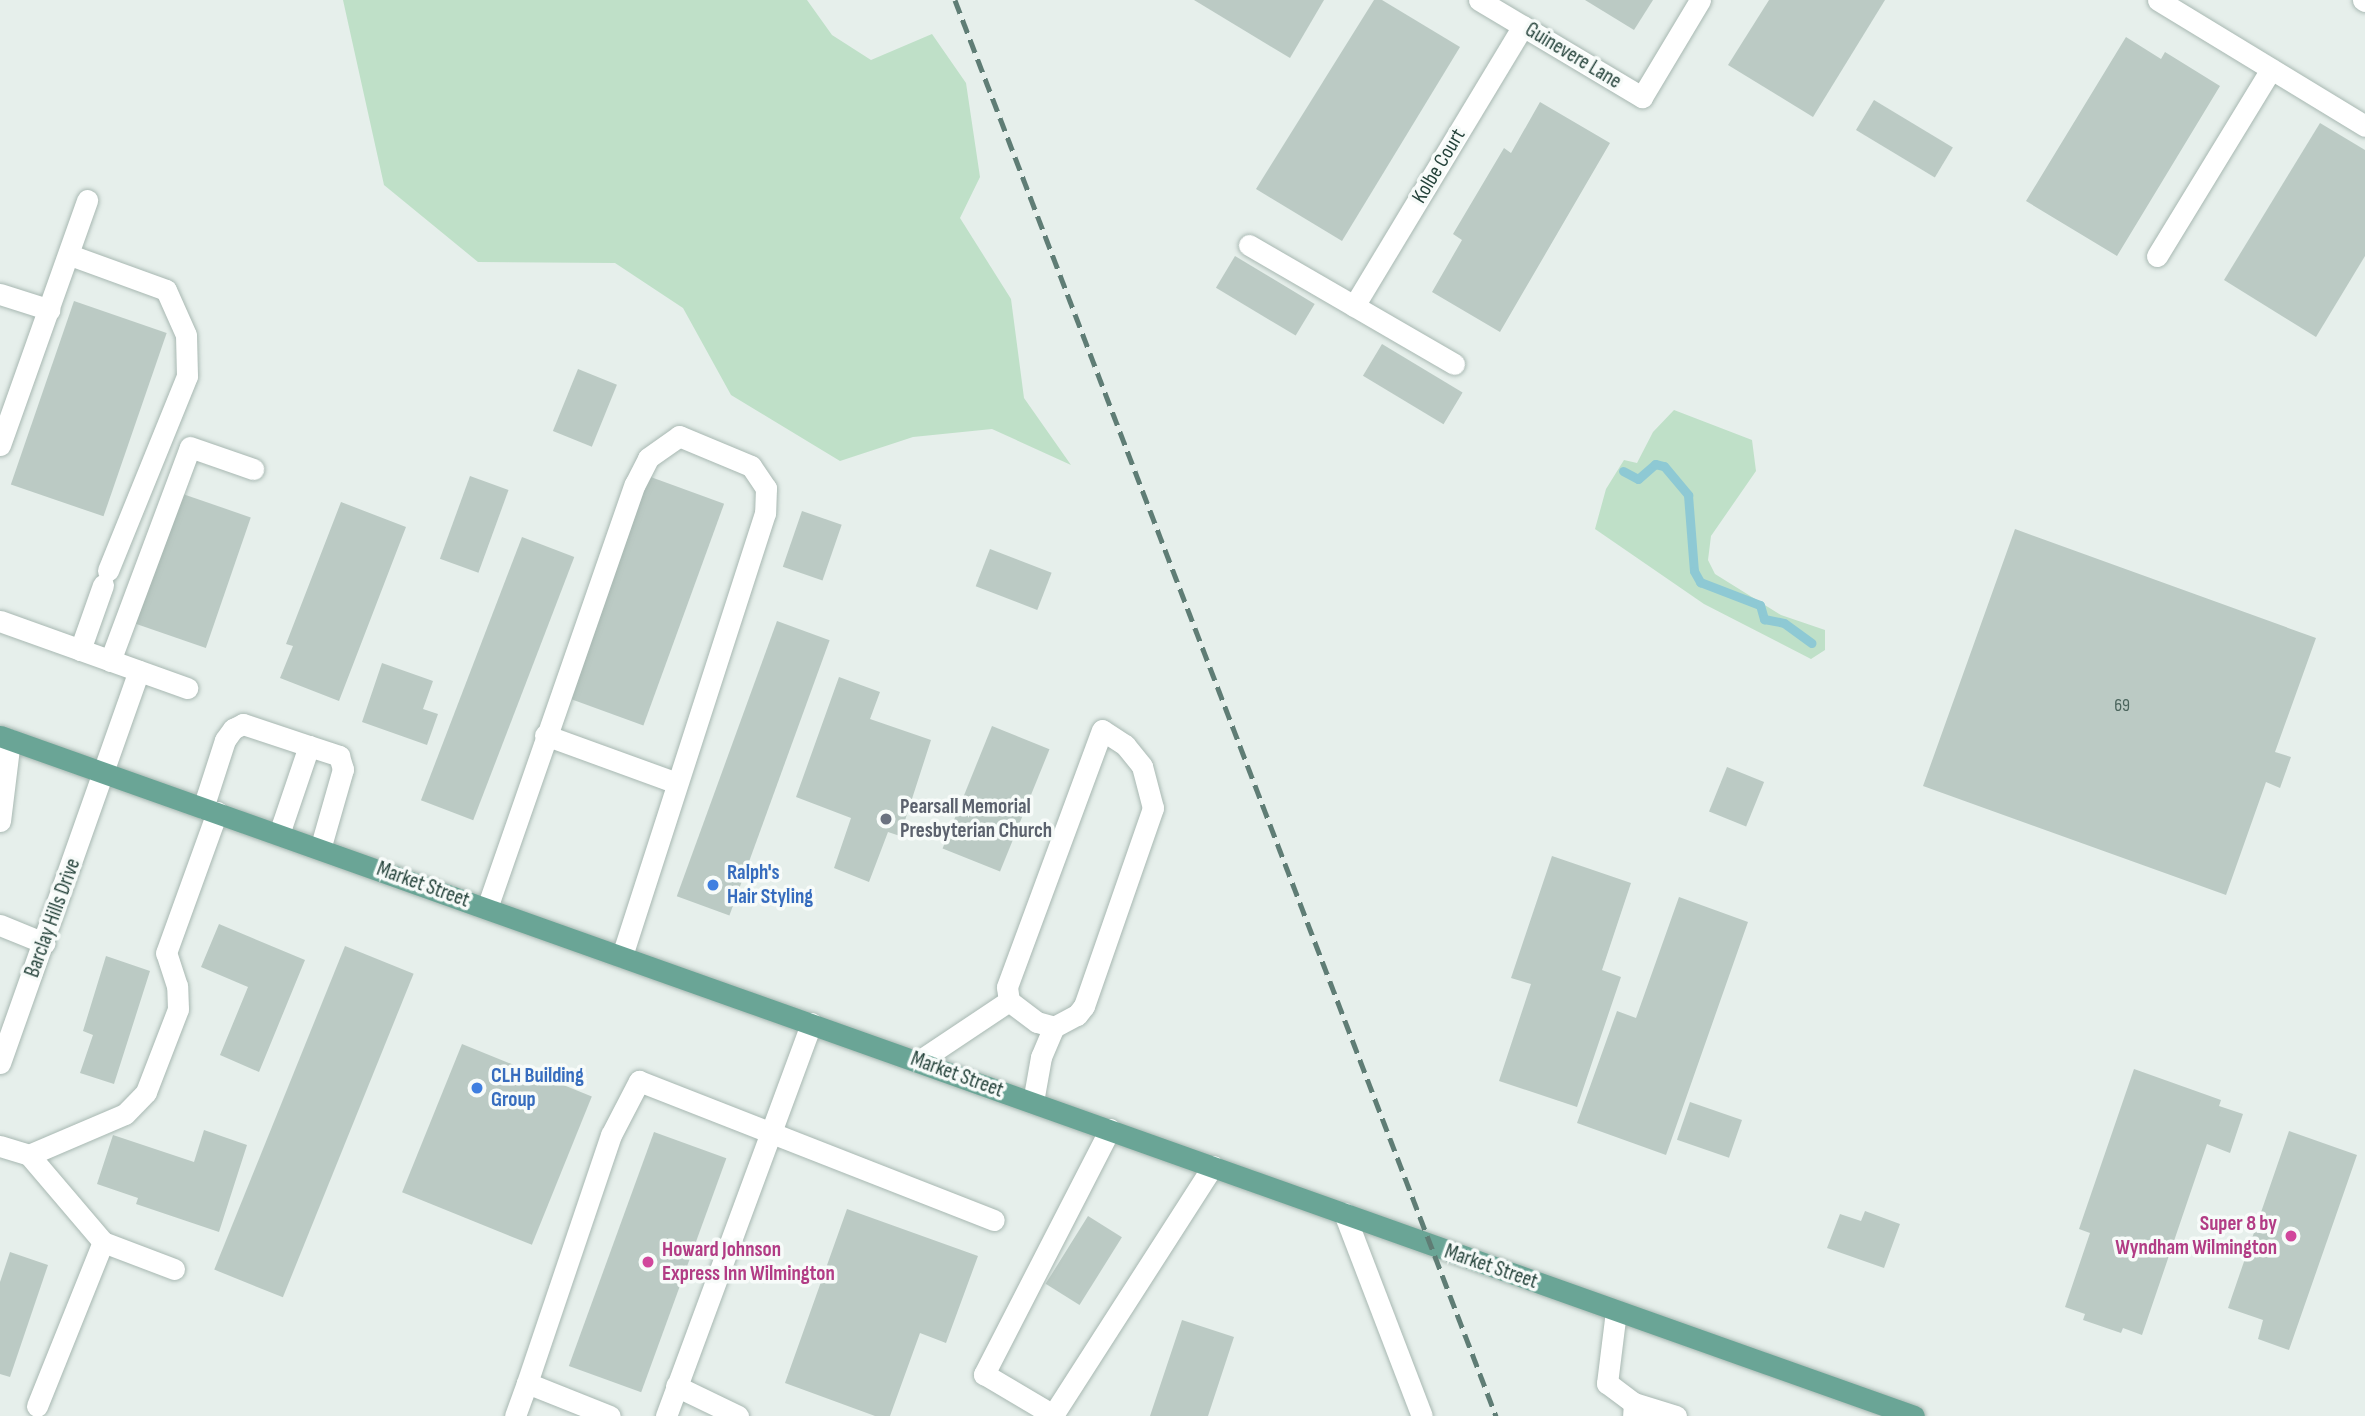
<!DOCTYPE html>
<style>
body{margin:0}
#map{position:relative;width:2365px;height:1416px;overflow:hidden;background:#e6efeb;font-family:"Sofia Sans Condensed",sans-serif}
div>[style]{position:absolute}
.green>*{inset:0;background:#bfe0c8}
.stream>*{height:9px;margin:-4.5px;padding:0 4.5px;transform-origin:4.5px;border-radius:4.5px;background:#8ec9d4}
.building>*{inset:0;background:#bbcac4;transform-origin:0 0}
.roads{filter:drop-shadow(0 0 2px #a8b8b2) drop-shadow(0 0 2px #a8b8b2)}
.minor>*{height:21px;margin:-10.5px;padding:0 10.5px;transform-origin:10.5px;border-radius:10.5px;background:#fff}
.major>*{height:21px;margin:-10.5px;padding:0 10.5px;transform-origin:10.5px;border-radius:10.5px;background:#6aa596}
.rail>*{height:5px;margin-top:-2.5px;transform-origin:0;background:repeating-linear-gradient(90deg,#5f7d75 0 14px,transparent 0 21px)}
.dots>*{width:19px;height:19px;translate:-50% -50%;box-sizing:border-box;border:4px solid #f7fbf9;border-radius:50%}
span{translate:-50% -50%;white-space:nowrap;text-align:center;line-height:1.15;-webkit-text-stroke:7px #f7fbf9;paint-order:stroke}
.number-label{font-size:18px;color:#4a645c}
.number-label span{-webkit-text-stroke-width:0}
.street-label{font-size:21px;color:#24423a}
.worship-label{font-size:21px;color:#5b616d;font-weight:700}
.left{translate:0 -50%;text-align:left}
.shop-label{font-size:21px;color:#366cbe;font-weight:700}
.hotel-label{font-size:21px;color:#b23c85;font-weight:700}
.right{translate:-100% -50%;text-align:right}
</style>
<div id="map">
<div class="green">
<i style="clip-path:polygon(343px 0,807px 0,832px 35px,871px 60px,932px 34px,966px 83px,980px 177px,960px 218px,1011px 299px,1024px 398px,1071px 465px,992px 429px,913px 437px,840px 461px,731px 395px,683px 308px,615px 263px,478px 262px,384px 185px)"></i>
<i style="clip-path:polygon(1674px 410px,1752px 440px,1756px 471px,1711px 536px,1708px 560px,1715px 574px,1781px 615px,1825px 630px,1825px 650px,1811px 659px,1704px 604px,1595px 529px,1606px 489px,1624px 460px,1637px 463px,1653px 432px)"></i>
</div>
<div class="stream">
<i style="left:1623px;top:471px;width:17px;rotate:28deg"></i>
<i style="left:1638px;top:479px;width:23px;rotate:-41deg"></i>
<i style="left:1655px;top:464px;width:9px;rotate:13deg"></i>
<i style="left:1664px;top:466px;width:38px;rotate:50deg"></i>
<i style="left:1688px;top:495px;width:76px;rotate:85.5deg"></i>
<i style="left:1694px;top:571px;width:13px;rotate:61deg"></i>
<i style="left:1700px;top:582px;width:64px;rotate:21deg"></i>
<i style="left:1760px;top:605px;width:15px;rotate:74deg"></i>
<i style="left:1764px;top:619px;width:20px;rotate:11deg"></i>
<i style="left:1784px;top:623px;width:34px;rotate:36deg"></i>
</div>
<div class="building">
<i style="clip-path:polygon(1194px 0,1324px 0,1290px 58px)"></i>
<i style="clip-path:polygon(1374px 0,1382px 0,1460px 47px,1342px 241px,1256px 189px)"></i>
<i style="clip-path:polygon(1585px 0,1653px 0,1634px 30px)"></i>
<i style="clip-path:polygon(1769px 0,1885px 0,1813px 117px,1728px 65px)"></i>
<i style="clip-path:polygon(2126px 37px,2161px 59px,2165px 52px,2220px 86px,2117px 256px,2026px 201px)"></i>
<i style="left:1874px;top:100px;width:92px;height:35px;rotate:31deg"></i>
<i style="clip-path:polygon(1540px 102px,1610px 143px,1500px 332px,1432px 292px,1462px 240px,1453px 234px,1504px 148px,1511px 153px)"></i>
<i style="clip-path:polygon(2320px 123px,2365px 150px,2365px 256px,2316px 337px,2224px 280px)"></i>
<i style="left:1235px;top:256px;width:93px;height:37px;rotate:31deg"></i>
<i style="left:74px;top:301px;width:98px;height:194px;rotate:19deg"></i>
<i style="left:1382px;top:344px;width:94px;height:37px;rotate:31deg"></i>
<i style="left:578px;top:369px;width:42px;height:67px;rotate:22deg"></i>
<i style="left:470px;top:476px;width:41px;height:88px;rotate:20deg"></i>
<i style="left:648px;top:476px;width:81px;height:236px;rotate:20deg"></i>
<i style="left:177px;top:492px;width:78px;height:138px;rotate:19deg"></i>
<i style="clip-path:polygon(341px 502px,406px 527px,339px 701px,280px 678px,293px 646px,286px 644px)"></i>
<i style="left:802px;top:511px;width:42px;height:59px;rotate:19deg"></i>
<i style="clip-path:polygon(2015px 529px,2316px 638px,2275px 752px,2291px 757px,2280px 788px,2266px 782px,2226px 895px,1923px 786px)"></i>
<i style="left:522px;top:537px;width:56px;height:282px;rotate:21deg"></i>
<i style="left:990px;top:549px;width:66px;height:40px;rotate:21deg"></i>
<i style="left:777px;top:621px;width:56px;height:293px;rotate:20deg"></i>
<i style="clip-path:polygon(382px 663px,433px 681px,423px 709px,438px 714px,427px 745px,362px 722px)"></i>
<i style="clip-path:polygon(839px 677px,880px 692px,870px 719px,931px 740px,900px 836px,888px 832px,869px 882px,834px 868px,851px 818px,796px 797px)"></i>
<i style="left:992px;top:726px;width:62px;height:132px;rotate:22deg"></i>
<i style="left:1727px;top:767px;width:40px;height:48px;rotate:22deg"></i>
<i style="clip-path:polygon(1552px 856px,1631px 883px,1602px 970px,1621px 977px,1577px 1107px,1499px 1081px,1531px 984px,1511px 978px)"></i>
<i style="clip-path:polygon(1679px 897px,1748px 922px,1666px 1155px,1577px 1123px,1617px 1011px,1636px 1018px)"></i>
<i style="clip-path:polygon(219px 924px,305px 960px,259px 1072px,220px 1055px,248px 987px,201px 967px)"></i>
<i style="left:345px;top:946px;width:74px;height:349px;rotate:22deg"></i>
<i style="clip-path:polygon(106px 956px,150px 971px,114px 1084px,80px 1073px,93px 1035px,83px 1031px)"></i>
<i style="left:462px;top:1044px;width:140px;height:160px;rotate:22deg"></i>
<i style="clip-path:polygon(2134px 1069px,2221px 1100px,2219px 1106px,2243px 1114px,2230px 1153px,2207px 1144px,2142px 1335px,2123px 1328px,2121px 1333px,2083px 1320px,2085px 1314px,2065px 1307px,2090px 1233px,2079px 1229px)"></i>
<i style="left:1690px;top:1102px;width:55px;height:40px;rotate:19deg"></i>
<i style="clip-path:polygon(204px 1130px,247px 1145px,219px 1232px,136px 1204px,138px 1198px,97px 1184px,113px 1135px,194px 1162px)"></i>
<i style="clip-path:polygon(2289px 1131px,2357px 1155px,2289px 1350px,2258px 1339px,2263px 1320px,2228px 1308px)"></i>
<i style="left:654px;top:1132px;width:77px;height:249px;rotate:20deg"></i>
<i style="clip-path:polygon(847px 1209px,978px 1256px,946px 1343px,920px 1333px,890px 1416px,875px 1416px,785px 1383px)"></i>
<i style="clip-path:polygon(1865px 1211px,1900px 1224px,1884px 1268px,1827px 1248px,1840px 1214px,1861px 1221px)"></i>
<i style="left:1088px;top:1216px;width:40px;height:80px;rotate:32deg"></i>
<i style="clip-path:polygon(10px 1252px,48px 1265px,10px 1377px,0 1374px,0 1282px)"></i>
<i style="clip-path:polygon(1182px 1320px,1234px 1337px,1208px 1416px,1150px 1416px)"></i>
</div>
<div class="roads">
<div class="minor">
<i style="left:1479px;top:0;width:190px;rotate:30.8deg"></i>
<i style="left:1642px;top:97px;width:113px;rotate:-59.1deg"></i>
<i style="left:2158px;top:0;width:242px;rotate:31.3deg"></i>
<i style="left:2363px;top:0;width:2px;rotate:27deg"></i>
<i style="left:1249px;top:245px;width:237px;rotate:30.1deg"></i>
<i style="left:70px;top:255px;width:102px;rotate:20deg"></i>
<i style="left:166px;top:290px;width:49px;rotate:66deg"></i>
<i style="left:186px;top:335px;width:41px;rotate:88.6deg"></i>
<i style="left:187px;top:376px;width:210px;rotate:112.1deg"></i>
<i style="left:2157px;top:256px;width:219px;rotate:-58.6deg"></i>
<i style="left:0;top:294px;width:52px;rotate:17.7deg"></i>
<i style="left:1354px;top:306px;width:327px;rotate:-58.9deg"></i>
<i style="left:0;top:445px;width:260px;rotate:-70.4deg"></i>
<i style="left:0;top:621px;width:199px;rotate:19.7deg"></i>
<i style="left:80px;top:650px;width:69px;rotate:-70.5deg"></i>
<i style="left:110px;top:661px;width:228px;rotate:-69.5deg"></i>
<i style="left:190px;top:447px;width:67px;rotate:19.2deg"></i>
<i style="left:545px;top:735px;width:140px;rotate:20deg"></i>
<i style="left:203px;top:808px;width:71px;rotate:-72.1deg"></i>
<i style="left:225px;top:740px;width:14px;rotate:-54deg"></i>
<i style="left:233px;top:729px;width:11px;rotate:-27deg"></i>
<i style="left:243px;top:724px;width:70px;rotate:18.4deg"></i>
<i style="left:0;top:821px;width:82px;rotate:-83deg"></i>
<i style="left:279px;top:834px;width:93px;rotate:-71.2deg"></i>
<i style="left:309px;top:746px;width:32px;rotate:18deg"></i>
<i style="left:339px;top:756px;width:14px;rotate:73deg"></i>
<i style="left:343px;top:769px;width:83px;rotate:106deg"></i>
<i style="left:487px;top:908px;width:449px;rotate:-70.8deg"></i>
<i style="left:635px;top:484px;width:29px;rotate:-63deg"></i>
<i style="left:648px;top:458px;width:38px;rotate:-35deg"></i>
<i style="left:679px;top:436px;width:78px;rotate:22.6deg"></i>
<i style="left:751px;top:466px;width:27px;rotate:56deg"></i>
<i style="left:766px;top:488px;width:25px;rotate:92deg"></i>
<i style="left:765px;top:513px;width:466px;rotate:107.9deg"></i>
<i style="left:0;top:925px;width:48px;rotate:22.2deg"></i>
<i style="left:919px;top:1061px;width:108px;rotate:-33.7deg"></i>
<i style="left:0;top:1063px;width:416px;rotate:-70.5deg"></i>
<i style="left:1033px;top:1102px;width:46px;rotate:-79.9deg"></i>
<i style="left:1041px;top:1057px;width:33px;rotate:-67deg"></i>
<i style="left:1054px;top:1027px;width:26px;rotate:-28deg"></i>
<i style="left:1077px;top:1015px;width:11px;rotate:-52deg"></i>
<i style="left:1084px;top:1006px;width:210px;rotate:-70.8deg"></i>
<i style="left:1153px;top:808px;width:43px;rotate:-104.7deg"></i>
<i style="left:1142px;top:766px;width:27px;rotate:-129deg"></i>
<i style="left:1125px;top:745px;width:27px;rotate:-147deg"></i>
<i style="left:1102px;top:730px;width:274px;rotate:110.3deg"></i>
<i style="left:1007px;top:987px;width:14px;rotate:82deg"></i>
<i style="left:1009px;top:1001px;width:35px;rotate:37deg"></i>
<i style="left:1037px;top:1022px;width:18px;rotate:16deg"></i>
<i style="left:1110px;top:1129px;width:276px;rotate:117.2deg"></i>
<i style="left:984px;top:1374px;width:80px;rotate:30.7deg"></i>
<i style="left:1053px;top:1415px;width:296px;rotate:-57.3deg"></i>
<i style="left:0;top:1146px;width:30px;rotate:17deg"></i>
<i style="left:29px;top:1155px;width:104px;rotate:-23.1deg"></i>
<i style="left:125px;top:1114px;width:30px;rotate:-46deg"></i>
<i style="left:146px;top:1092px;width:89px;rotate:-68.9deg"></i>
<i style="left:178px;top:1009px;width:23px;rotate:-92deg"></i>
<i style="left:177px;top:986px;width:35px;rotate:-108deg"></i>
<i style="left:166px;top:953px;width:150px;rotate:-70.1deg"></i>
<i style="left:29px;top:1155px;width:114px;rotate:49.6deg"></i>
<i style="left:103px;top:1242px;width:76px;rotate:20.8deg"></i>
<i style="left:1344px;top:1213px;width:217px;rotate:69deg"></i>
<i style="left:1616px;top:1311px;width:73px;rotate:97.1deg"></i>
<i style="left:1607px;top:1383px;width:34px;rotate:37deg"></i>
<i style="left:1634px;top:1403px;width:13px;rotate:94deg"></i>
<i style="left:527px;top:1383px;width:262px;rotate:-71.3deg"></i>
<i style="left:611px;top:1135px;width:61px;rotate:-62.6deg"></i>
<i style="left:639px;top:1081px;width:381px;rotate:21.4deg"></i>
<i style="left:676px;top:1386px;width:69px;rotate:25.8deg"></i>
<i style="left:1634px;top:1403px;width:44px;rotate:17.2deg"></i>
<i style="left:37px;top:1406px;width:177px;rotate:-68.1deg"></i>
<i style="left:515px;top:1416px;width:35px;rotate:-70deg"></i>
<i style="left:527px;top:1383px;width:89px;rotate:21.7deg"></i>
<i style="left:666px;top:1416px;width:419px;rotate:-69.7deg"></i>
</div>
<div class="major">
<i style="left:0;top:736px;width:2031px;rotate:19.56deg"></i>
</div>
</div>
<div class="rail">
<i style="left:955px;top:0;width:1516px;rotate:69.09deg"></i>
</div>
<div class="dots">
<i style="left:886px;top:819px;background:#6b7280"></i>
<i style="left:713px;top:885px;background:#3f7fe0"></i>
<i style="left:477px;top:1088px;background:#3f7fe0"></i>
<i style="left:2291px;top:1236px;background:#d1479c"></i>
<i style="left:648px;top:1262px;background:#d1479c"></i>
</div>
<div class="number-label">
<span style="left:2122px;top:706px">69</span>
</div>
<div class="street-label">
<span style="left:1573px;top:56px;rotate:31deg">Guinevere Lane</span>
<span style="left:1439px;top:166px;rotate:-59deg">Kolbe Court</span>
<span style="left:423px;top:885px;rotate:20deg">Market Street</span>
<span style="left:53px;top:918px;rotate:-70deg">Barclay Hills Drive</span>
<span style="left:957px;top:1075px;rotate:20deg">Market Street</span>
<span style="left:1491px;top:1267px;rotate:19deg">Market Street</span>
</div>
<div class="worship-label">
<span class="left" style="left:900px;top:819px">Pearsall Memorial<br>Presbyterian Church</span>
</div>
<div class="shop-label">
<span class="left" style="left:727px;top:885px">Ralph's<br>Hair Styling</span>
<span class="left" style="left:491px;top:1088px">CLH Building<br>Group</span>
</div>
<div class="hotel-label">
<span class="right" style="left:2277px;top:1236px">Super 8 by<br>Wyndham Wilmington</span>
<span class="left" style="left:662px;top:1262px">Howard Johnson<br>Express Inn Wilmington</span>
</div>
</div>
